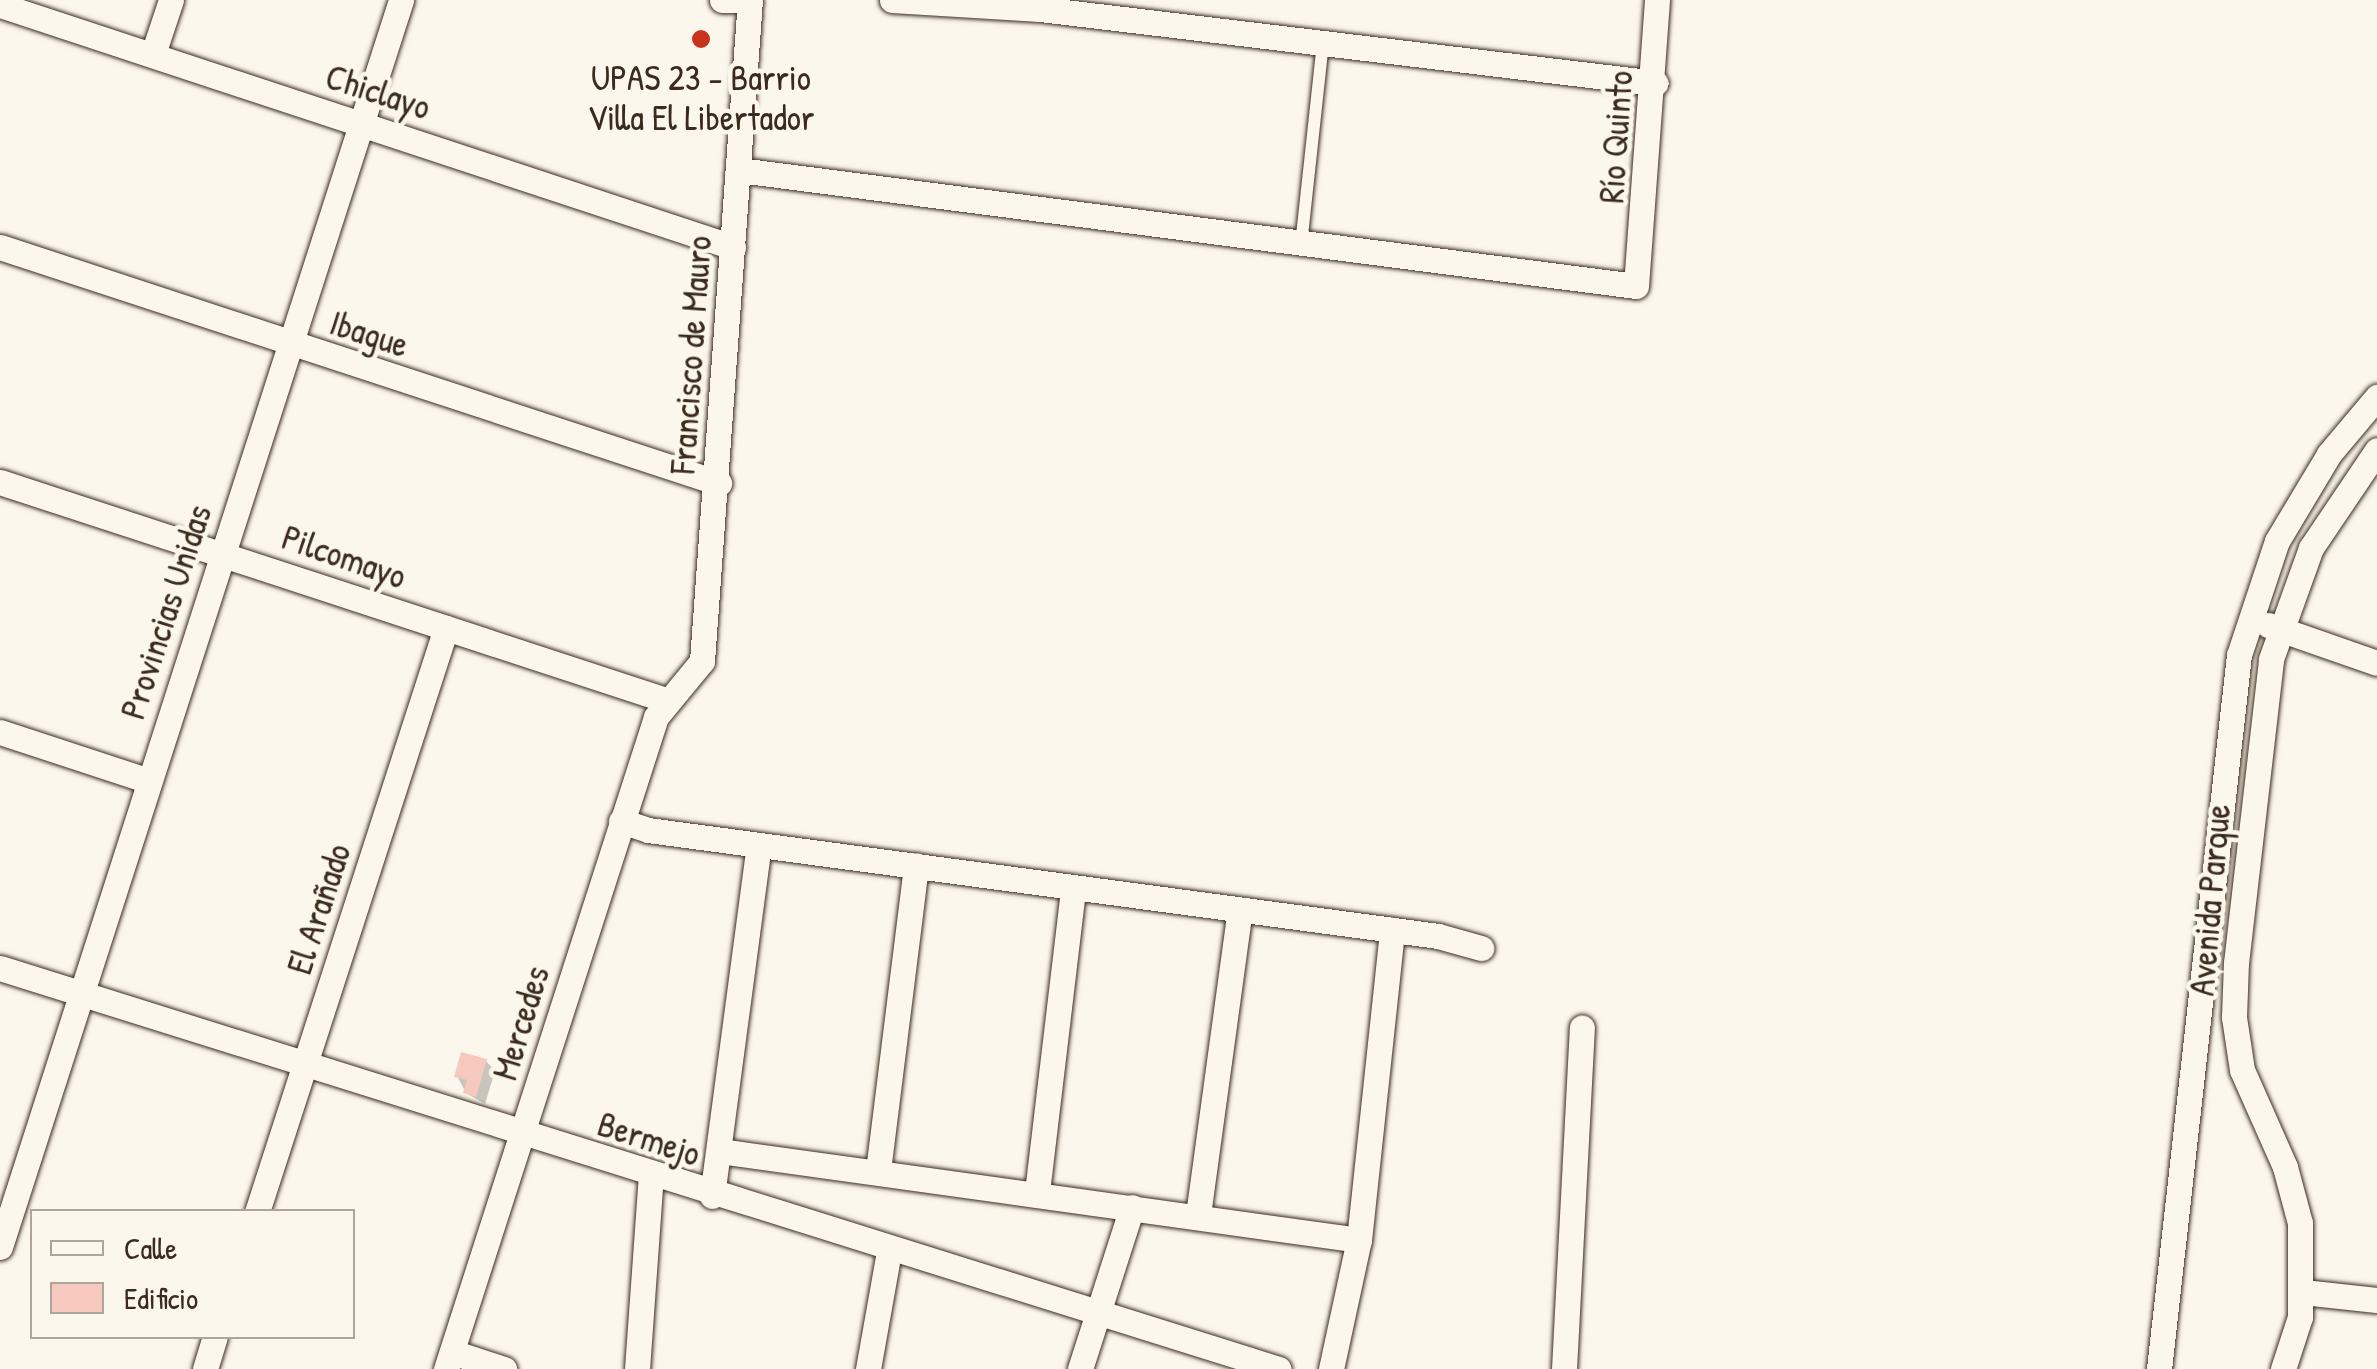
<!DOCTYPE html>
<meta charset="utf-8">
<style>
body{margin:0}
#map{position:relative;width:2377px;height:1369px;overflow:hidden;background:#fbf7ec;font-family:"Patrick Hand",sans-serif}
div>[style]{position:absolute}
.shadow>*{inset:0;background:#0003}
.building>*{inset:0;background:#f7c8bd}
.roads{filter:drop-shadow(0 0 2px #3b2a1e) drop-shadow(0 0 2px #3b2a1e)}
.lane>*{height:12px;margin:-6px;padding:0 6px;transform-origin:6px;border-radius:6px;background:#fbf7ec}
.street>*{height:25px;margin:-12.5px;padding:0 12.5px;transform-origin:12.5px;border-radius:12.5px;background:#fbf7ec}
.dots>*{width:28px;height:28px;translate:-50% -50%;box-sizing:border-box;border:5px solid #fbf7ec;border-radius:50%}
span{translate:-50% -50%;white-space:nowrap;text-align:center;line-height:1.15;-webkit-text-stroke:9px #fbf7ec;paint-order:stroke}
.poi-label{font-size:35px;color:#3b2a1e}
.street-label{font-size:35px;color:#3b2a1e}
.legend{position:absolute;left:30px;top:1209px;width:325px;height:130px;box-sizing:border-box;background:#fbf7ec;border:2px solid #aea59a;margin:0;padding:12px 18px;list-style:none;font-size:30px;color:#3b2a1e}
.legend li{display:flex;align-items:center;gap:20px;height:50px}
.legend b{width:50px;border:2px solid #aea59a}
</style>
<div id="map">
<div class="shadow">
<i style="clip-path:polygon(486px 1061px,495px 1071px,485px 1104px,466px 1093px,457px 1076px)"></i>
</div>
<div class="building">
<i style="clip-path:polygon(461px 1052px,487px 1059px,476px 1097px,463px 1093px,467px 1080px,454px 1077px)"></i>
</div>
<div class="roads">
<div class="lane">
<i style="left:1301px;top:245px;width:202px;rotate:-83.8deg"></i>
</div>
<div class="street">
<i style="left:722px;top:0;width:22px"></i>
<i style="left:892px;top:0;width:148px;rotate:3.5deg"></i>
<i style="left:1040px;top:9px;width:620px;rotate:6.85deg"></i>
<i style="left:0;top:5px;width:772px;rotate:18.27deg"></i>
<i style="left:153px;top:54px;width:57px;rotate:-71.6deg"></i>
<i style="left:739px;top:170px;width:904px;rotate:7.37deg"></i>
<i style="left:1636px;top:286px;width:287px;rotate:-85.8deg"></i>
<i style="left:0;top:247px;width:757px;rotate:18.17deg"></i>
<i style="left:0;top:482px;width:701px;rotate:18.12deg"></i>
<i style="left:2268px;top:625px;width:115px;rotate:19.2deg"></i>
<i style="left:0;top:732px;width:157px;rotate:18.2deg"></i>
<i style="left:621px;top:821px;width:28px;rotate:18deg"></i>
<i style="left:648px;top:830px;width:797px;rotate:7.64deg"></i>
<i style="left:1438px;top:936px;width:45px;rotate:15.6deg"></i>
<i style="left:0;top:968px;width:1340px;rotate:17.41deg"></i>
<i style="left:720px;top:1151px;width:645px;rotate:7.93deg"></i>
<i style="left:878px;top:1171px;width:308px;rotate:-82.9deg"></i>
<i style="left:1037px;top:1192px;width:306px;rotate:-83.2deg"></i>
<i style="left:712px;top:1196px;width:354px;rotate:-82.4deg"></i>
<i style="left:257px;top:1212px;width:614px;rotate:-72.07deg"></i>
<i style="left:1198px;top:1215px;width:308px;rotate:-82.2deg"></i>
<i style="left:0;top:1247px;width:1310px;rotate:-72.17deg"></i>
<i style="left:2303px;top:1292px;width:74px;rotate:6.2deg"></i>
<i style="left:452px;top:1352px;width:55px;rotate:18.1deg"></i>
<i style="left:205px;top:1369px;width:34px;rotate:-73deg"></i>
<i style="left:446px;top:1369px;width:685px;rotate:-72.15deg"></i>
<i style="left:656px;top:717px;width:72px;rotate:-50.6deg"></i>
<i style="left:702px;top:661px;width:663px;rotate:-85.85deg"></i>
<i style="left:637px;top:1369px;width:194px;rotate:-85.9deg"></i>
<i style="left:868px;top:1369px;width:120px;rotate:-79.9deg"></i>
<i style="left:1080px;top:1369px;width:170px;rotate:-72.2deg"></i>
<i style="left:1331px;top:1369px;width:132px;rotate:-77.8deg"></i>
<i style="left:1359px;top:1240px;width:312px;rotate:-83.9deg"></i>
<i style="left:1564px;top:1369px;width:342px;rotate:-87deg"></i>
<i style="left:2159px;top:1369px;width:718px;rotate:-83.61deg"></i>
<i style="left:2239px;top:655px;width:120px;rotate:-71.6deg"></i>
<i style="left:2277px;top:541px;width:101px;rotate:-59.1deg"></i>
<i style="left:2329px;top:454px;width:75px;rotate:-49.9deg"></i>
<i style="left:2283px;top:1369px;width:55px;rotate:-71.9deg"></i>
<i style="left:2300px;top:1317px;width:94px;rotate:-90deg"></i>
<i style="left:2300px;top:1223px;width:58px;rotate:-105deg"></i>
<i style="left:2285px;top:1167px;width:106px;rotate:-113.9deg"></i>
<i style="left:2242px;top:1070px;width:54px;rotate:-98.6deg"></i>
<i style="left:2234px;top:1017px;width:54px;rotate:-87.9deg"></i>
<i style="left:2236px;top:963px;width:306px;rotate:-83.4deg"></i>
<i style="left:2271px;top:659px;width:118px;rotate:-70.2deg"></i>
<i style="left:2311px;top:548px;width:118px;rotate:-56deg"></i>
</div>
</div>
<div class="dots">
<i style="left:701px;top:39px;background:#c8321e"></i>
</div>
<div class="poi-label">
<span style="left:701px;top:98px">UPAS 23 - Barrio<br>Villa El Libertador</span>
</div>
<div class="street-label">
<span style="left:378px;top:92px;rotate:18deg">Chiclayo</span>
<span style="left:1616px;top:137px;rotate:-86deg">Río Quinto</span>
<span style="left:369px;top:334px;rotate:18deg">Ibague</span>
<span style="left:691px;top:355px;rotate:-86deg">Francisco de Mauro</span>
<span style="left:344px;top:557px;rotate:19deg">Pilcomayo</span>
<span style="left:166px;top:612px;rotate:-72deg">Provincias Unidas</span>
<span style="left:2210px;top:900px;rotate:-85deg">Avenida Parque</span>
<span style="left:319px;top:909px;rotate:-72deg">El Arañado</span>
<span style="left:521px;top:1023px;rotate:-73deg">Mercedes</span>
<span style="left:649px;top:1139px;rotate:18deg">Bermejo</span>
</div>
<ul class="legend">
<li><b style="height:12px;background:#fbf7ec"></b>Calle</li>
<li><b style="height:28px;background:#f7c8bd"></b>Edificio</li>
</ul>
</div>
